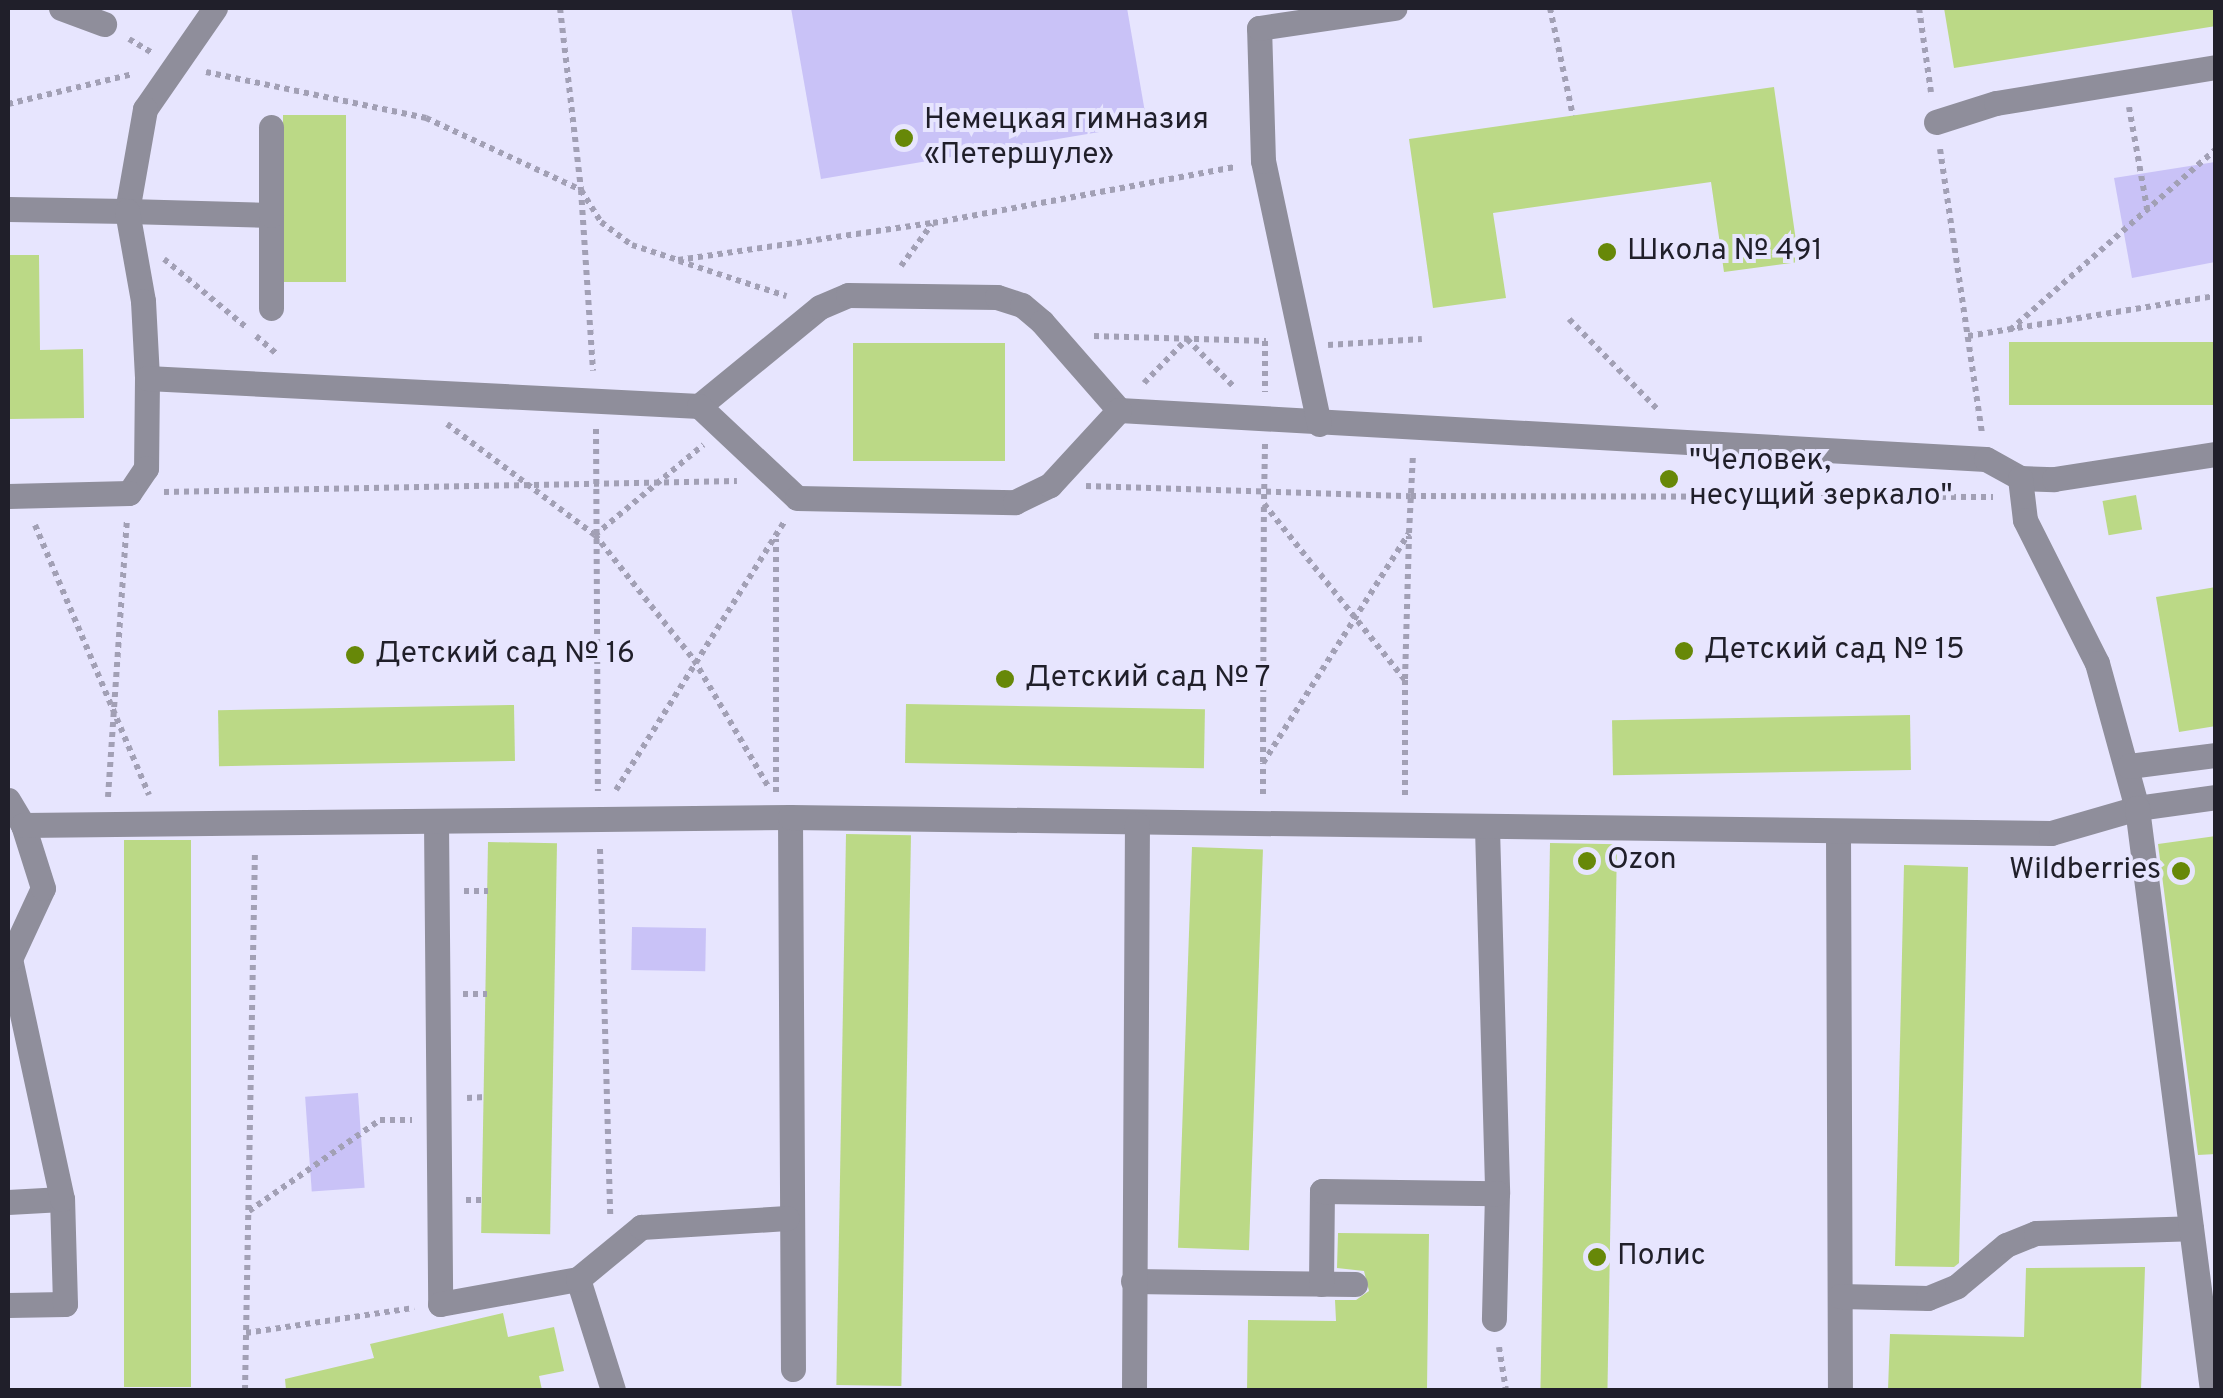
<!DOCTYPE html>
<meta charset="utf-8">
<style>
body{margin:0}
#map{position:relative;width:2223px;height:1398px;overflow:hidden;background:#e7e5fe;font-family:Overpass,sans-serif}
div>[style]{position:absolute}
.green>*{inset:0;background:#c9c2f7;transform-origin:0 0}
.building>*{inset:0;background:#bbd986;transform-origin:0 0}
.path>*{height:6px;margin-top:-3px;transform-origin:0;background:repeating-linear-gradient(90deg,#a2a0b5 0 5px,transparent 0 10px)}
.minor>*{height:25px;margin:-12.5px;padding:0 12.5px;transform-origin:12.5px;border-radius:12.5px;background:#8f8e9b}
.dots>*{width:28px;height:28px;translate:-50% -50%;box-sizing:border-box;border:5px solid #e7e5fe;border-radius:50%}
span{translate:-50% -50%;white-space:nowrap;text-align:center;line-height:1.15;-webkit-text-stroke:8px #e7e5fe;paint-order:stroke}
.poi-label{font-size:30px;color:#201f2a}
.left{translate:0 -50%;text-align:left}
.right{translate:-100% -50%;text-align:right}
.frame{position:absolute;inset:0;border:10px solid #201f2a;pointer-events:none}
</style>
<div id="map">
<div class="green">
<i style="clip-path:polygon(791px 8px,1127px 8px,1147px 124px,821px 179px)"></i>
<i style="clip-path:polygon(2215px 162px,2215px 262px,2132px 278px,2114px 178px)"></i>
<i style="left:632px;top:927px;width:74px;height:43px;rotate:1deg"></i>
<i style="left:358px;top:1093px;width:95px;height:53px;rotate:86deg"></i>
</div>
<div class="building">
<i style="clip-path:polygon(1944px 8px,2216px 8px,2216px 26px,1954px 68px)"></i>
<i style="clip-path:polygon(1774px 87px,1799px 262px,1724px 272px,1711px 182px,1493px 213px,1506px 298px,1433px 308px,1409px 139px)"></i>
<i style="left:283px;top:115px;width:63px;height:167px"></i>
<i style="clip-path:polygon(8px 255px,39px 255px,40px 350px,83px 349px,84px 418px,8px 419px)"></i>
<i style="left:2216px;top:342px;width:63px;height:207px;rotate:90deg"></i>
<i style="left:1005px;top:343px;width:118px;height:152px;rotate:90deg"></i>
<i style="left:2136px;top:495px;width:35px;height:34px;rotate:80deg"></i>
<i style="clip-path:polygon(2216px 587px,2216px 726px,2179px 732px,2156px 597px)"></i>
<i style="left:906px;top:704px;width:299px;height:59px;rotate:1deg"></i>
<i style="left:514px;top:705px;width:56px;height:296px;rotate:89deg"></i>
<i style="left:1910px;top:715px;width:55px;height:298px;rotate:89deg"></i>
<i style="left:846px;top:834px;width:65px;height:551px;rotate:1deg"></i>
<i style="clip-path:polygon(2216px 836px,2216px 1154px,2198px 1155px,2158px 844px)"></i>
<i style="left:124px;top:840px;width:67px;height:547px"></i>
<i style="left:488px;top:842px;width:69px;height:391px;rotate:1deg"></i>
<i style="left:1550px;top:843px;width:67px;height:547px;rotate:1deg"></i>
<i style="left:1192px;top:847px;width:71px;height:401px;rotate:2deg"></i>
<i style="clip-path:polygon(1904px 865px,1968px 867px,1959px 1263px,1954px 1267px,1895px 1266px)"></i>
<i style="clip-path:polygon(1338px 1233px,1429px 1234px,1427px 1390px,1247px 1390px,1248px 1320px,1336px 1321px,1335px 1300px,1356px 1300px,1369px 1291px,1364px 1271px,1337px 1268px)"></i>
<i style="clip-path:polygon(2145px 1267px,2141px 1390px,1888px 1390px,1890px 1334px,2024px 1337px,2026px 1268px)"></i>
<i style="clip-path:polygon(503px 1313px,508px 1337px,554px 1327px,564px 1371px,539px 1376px,542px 1390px,286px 1390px,285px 1379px,374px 1358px,370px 1344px)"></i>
</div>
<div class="path">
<i style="left:560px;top:8px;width:183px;rotate:83.4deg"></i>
<i style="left:581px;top:190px;width:38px;rotate:58deg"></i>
<i style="left:601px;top:222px;width:39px;rotate:37deg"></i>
<i style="left:632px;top:245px;width:48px;rotate:18.1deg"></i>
<i style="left:678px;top:260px;width:258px;rotate:-8.3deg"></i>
<i style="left:933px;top:223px;width:307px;rotate:-10.5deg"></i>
<i style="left:1550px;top:8px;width:110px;rotate:78deg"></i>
<i style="left:1919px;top:8px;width:85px;rotate:81.9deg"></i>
<i style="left:129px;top:39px;width:27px;rotate:31deg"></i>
<i style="left:206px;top:72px;width:225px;rotate:11.8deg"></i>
<i style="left:426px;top:118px;width:171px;rotate:24.9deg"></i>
<i style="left:581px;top:190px;width:181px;rotate:86.2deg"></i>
<i style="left:8px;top:104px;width:129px;rotate:-13.5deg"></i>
<i style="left:2129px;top:107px;width:103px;rotate:79.9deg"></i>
<i style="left:1940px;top:149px;width:287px;rotate:81.6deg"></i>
<i style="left:164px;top:259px;width:108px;rotate:39.7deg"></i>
<i style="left:679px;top:261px;width:113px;rotate:18.1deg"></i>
<i style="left:901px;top:266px;width:52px;rotate:-53.6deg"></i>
<i style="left:1569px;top:319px;width:127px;rotate:45.6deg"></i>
<i style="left:2010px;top:330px;width:274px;rotate:-41.3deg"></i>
<i style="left:256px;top:336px;width:28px;rotate:41deg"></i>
<i style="left:1094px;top:336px;width:172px;rotate:1.7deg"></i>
<i style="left:1968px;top:336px;width:251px;rotate:-9.2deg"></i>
<i style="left:1265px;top:341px;width:51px;rotate:90deg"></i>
<i style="left:1328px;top:345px;width:94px;rotate:-3.7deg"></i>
<i style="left:1144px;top:383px;width:62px;rotate:-45.7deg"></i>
<i style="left:1187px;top:339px;width:66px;rotate:45.6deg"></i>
<i style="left:447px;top:424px;width:185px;rotate:36.9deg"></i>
<i style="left:595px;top:535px;width:159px;rotate:51.6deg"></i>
<i style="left:694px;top:660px;width:148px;rotate:59.6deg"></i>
<i style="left:596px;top:429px;width:362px;rotate:89.7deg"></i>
<i style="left:1265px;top:444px;width:60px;rotate:91deg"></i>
<i style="left:1264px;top:504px;width:226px;rotate:51.3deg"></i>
<i style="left:1405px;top:680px;width:117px;rotate:90deg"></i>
<i style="left:1086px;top:486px;width:325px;rotate:1.8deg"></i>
<i style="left:1411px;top:496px;width:582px;rotate:0.1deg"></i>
<i style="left:164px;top:492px;width:573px;rotate:-1.1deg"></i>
<i style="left:35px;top:525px;width:293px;rotate:67.1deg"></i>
<i style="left:595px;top:535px;width:141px;rotate:-39.8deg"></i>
<i style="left:1405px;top:679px;width:143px;rotate:-88.4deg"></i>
<i style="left:1263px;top:762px;width:257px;rotate:-89.8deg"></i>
<i style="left:616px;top:790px;width:318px;rotate:-57.9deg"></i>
<i style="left:776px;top:792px;width:253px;rotate:-90deg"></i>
<i style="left:1263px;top:794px;width:31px;rotate:-90deg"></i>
<i style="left:1263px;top:763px;width:272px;rotate:-57.6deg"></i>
<i style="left:1409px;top:533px;width:79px;rotate:-87.1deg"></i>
<i style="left:108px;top:797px;width:278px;rotate:-86.1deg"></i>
<i style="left:600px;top:849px;width:367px;rotate:88.4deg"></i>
<i style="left:464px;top:891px;width:24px"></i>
<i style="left:463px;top:994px;width:24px"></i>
<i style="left:467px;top:1098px;width:18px;rotate:-3deg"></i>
<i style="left:466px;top:1200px;width:18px"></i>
<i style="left:249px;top:1211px;width:160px;rotate:-34.8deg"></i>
<i style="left:380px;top:1120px;width:32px"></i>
<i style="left:246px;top:1333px;width:170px;rotate:-8.5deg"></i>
<i style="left:1499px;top:1347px;width:44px;rotate:80.8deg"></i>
<i style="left:245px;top:1390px;width:538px;rotate:-88.94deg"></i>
</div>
<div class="minor">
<i style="left:61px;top:8px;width:46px;rotate:20.4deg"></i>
<i style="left:215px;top:8px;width:123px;rotate:124.7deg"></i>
<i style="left:145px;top:109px;width:104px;rotate:100deg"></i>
<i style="left:127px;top:211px;width:144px;rotate:1.6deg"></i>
<i style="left:271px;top:215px;width:93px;rotate:90deg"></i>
<i style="left:1936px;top:122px;width:63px;rotate:-17.6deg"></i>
<i style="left:1996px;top:103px;width:223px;rotate:-9.3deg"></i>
<i style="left:271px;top:127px;width:88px;rotate:90deg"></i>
<i style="left:8px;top:209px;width:119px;rotate:1deg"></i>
<i style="left:127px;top:211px;width:91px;rotate:79.9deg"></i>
<i style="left:143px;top:301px;width:77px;rotate:87deg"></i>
<i style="left:147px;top:378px;width:90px;rotate:90.6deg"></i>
<i style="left:146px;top:468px;width:30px;rotate:124deg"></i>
<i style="left:129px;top:493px;width:121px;rotate:178.6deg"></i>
<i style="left:147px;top:378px;width:553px;rotate:2.9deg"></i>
<i style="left:699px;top:406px;width:156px;rotate:-39.3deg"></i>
<i style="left:820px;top:307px;width:30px;rotate:-23deg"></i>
<i style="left:848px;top:295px;width:149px;rotate:0.8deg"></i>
<i style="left:997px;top:297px;width:26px;rotate:18deg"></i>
<i style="left:1022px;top:305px;width:26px;rotate:40deg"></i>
<i style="left:1042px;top:322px;width:117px;rotate:48.8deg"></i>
<i style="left:1119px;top:410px;width:868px;rotate:3.23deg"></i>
<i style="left:1986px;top:459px;width:39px;rotate:29deg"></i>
<i style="left:2020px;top:478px;width:34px;rotate:2deg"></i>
<i style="left:2054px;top:479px;width:164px;rotate:-8.8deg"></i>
<i style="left:699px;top:406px;width:134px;rotate:43.2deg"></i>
<i style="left:797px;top:498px;width:218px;rotate:1.1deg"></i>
<i style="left:1015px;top:502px;width:39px;rotate:-26deg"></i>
<i style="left:1050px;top:485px;width:102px;rotate:-47.4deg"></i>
<i style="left:1319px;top:424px;width:269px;rotate:-102deg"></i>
<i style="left:1263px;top:161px;width:133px;rotate:-91.7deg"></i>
<i style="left:1259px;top:28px;width:137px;rotate:-8.4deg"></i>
<i style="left:2020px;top:478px;width:42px;rotate:83.2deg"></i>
<i style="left:2025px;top:520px;width:160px;rotate:63.3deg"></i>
<i style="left:2097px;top:663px;width:150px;rotate:74.6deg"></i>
<i style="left:2137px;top:808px;width:80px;rotate:-7.9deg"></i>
<i style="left:2129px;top:766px;width:88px;rotate:-7.2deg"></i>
<i style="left:8px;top:800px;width:29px;rotate:59deg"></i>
<i style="left:790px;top:817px;width:552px;rotate:89.69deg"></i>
<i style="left:436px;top:821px;width:483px;rotate:89.5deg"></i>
<i style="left:440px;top:1304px;width:140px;rotate:-10.3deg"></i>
<i style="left:578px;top:1279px;width:116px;rotate:72.5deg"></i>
<i style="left:1487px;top:828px;width:365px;rotate:88.4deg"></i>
<i style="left:1497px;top:1193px;width:126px;rotate:91.4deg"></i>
<i style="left:1838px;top:831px;width:559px;rotate:89.8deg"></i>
<i style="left:8px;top:1202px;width:54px;rotate:-3.2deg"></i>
<i style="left:578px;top:1279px;width:82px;rotate:-39.5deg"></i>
<i style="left:641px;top:1227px;width:146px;rotate:-3.5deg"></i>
<i style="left:1133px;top:1281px;width:222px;rotate:0.8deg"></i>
<i style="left:1321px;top:1284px;width:93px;rotate:-89.4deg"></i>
<i style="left:1322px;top:1191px;width:175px;rotate:0.7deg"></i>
<i style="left:1840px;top:1296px;width:88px;rotate:1.3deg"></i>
<i style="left:1928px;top:1298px;width:31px;rotate:-22deg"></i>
<i style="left:1957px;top:1286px;width:64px;rotate:-39.9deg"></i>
<i style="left:2006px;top:1245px;width:32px;rotate:-22deg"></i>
<i style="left:2036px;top:1233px;width:155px;rotate:-1.8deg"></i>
<i style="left:8px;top:1305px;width:57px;rotate:-1deg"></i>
<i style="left:65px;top:1304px;width:105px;rotate:-91.6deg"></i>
<i style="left:62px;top:1199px;width:246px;rotate:-102.2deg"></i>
<i style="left:10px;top:959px;width:78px;rotate:-65.1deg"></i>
<i style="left:43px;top:888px;width:66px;rotate:-107.6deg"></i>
<i style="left:23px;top:825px;width:767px;rotate:-0.6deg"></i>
<i style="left:790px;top:817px;width:1261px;rotate:0.73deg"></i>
<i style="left:2051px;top:833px;width:90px;rotate:-16.2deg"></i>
<i style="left:2137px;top:808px;width:587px;rotate:82.66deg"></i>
<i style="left:1134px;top:1390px;width:566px;rotate:-89.7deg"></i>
</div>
<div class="dots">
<i style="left:904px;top:138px;background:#678808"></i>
<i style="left:1607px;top:252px;background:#678808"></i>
<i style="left:1669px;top:479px;background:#678808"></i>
<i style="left:1684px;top:651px;background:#678808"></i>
<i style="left:355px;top:655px;background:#678808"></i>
<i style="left:1005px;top:679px;background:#678808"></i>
<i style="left:1587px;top:861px;background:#678808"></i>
<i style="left:2181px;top:871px;background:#678808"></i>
<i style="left:1597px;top:1257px;background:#678808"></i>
</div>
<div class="poi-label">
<span class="left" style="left:924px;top:138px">Немецкая гимназия<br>«Петершуле»</span>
<span class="left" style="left:1627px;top:252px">Школа № 491</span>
<span class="left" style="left:1689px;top:479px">"Человек,<br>несущий зеркало"</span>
<span class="left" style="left:1704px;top:651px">Детский сад № 15</span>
<span class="left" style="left:375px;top:655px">Детский сад № 16</span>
<span class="left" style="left:1025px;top:679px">Детский сад № 7</span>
<span class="left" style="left:1607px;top:861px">Ozon</span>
<span class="right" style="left:2161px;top:871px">Wildberries</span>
<span class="left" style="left:1617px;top:1257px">Полис</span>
</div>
<div class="frame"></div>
</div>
